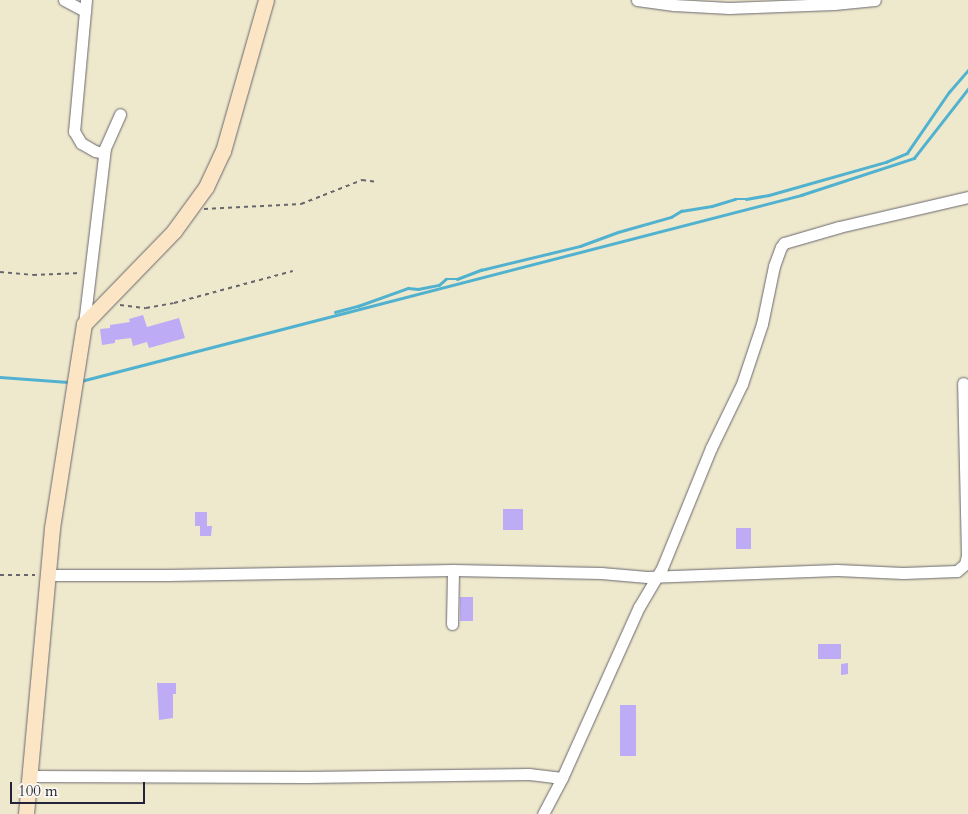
<!DOCTYPE html>
<style>
body{margin:0}
#map{position:relative;width:968px;height:814px;overflow:hidden;background:#eee8cc;font-family:Cardo,serif}
div>[style]{position:absolute}
.stream>*{height:2.5px;margin:-1.25px;padding:0 1.25px;transform-origin:1.25px;border-radius:1.25px;background:#51b2d0}
.building>*{inset:0;background:#bdabf6;transform-origin:0 0}
.path>*{height:2px;margin-top:-1px;transform-origin:0;background:repeating-linear-gradient(90deg,#69676e 0 4px,transparent 0 8px)}
.roads{filter:drop-shadow(0 0 1px #69676e) drop-shadow(0 0 1px #69676e)}
.street>*{height:11px;margin:-5.5px;padding:0 5.5px;transform-origin:5.5px;border-radius:5.5px;background:#fff}
.secondary>*{height:15px;margin:-7.5px;padding:0 7.5px;transform-origin:7.5px;border-radius:7.5px;background:#fce5c4}
span{translate:-50% -50%;white-space:nowrap;text-align:center;line-height:1.15;-webkit-text-stroke:4px #fbf7ec;paint-order:stroke}
.scale{position:absolute;left:10px;top:782px;width:135px;height:22px;box-sizing:border-box;border:2px solid #22223b;border-top:0;padding-left:6px;font-size:15px;line-height:18px;white-space:nowrap;color:#22223b;-webkit-text-stroke:4px #fbf7ec;paint-order:stroke}
</style>
<div id="map">
<div class="stream">
<i style="left:335px;top:312px;width:24px;rotate:-15deg"></i>
<i style="left:358px;top:306px;width:53px;rotate:-19.8deg"></i>
<i style="left:408px;top:288px;width:10px;rotate:6deg"></i>
<i style="left:418px;top:289px;width:21px;rotate:-11deg"></i>
<i style="left:439px;top:285px;width:9px;rotate:-41deg"></i>
<i style="left:446px;top:279px;width:11px"></i>
<i style="left:457px;top:279px;width:26px;rotate:-21deg"></i>
<i style="left:481px;top:270px;width:102px;rotate:-13.6deg"></i>
<i style="left:580px;top:246px;width:40px;rotate:-20.2deg"></i>
<i style="left:618px;top:232px;width:55px;rotate:-15.8deg"></i>
<i style="left:671px;top:217px;width:12px;rotate:-31deg"></i>
<i style="left:681px;top:211px;width:31px;rotate:-9deg"></i>
<i style="left:712px;top:206px;width:24px;rotate:-17deg"></i>
<i style="left:735px;top:199px;width:11px"></i>
<i style="left:746px;top:199px;width:23px;rotate:-10deg"></i>
<i style="left:769px;top:195px;width:122px;rotate:-15.8deg"></i>
<i style="left:886px;top:162px;width:23px;rotate:-23deg"></i>
<i style="left:907px;top:153px;width:74px;rotate:-55.5deg"></i>
<i style="left:949px;top:92px;width:29px;rotate:-49deg"></i>
<i style="left:0;top:377px;width:68px;rotate:4.2deg"></i>
<i style="left:81px;top:381px;width:744px;rotate:-14.48deg"></i>
<i style="left:801px;top:195px;width:119px;rotate:-18.1deg"></i>
<i style="left:914px;top:158px;width:88px;rotate:-52deg"></i>
</div>
<div class="building">
<i style="clip-path:polygon(143px 315px,147px 327px,179px 318px,185px 338px,149px 348px,147px 342px,133px 346px,131px 338px,115px 340px,115px 343px,102px 345px,100px 329px,110px 328px,110px 325px,130px 322px,129px 319px)"></i>
<i style="left:523px;top:509px;width:21px;height:20px;rotate:90deg"></i>
<i style="clip-path:polygon(195px 512px,207px 512px,207px 526px,212px 526px,211px 536px,200px 536px,200px 526px,195px 526px)"></i>
<i style="left:736px;top:528px;width:15px;height:21px"></i>
<i style="left:460px;top:597px;width:13px;height:24px"></i>
<i style="left:818px;top:644px;width:23px;height:15px"></i>
<i style="clip-path:polygon(848px 663px,848px 674px,841px 675px,841px 664px)"></i>
<i style="clip-path:polygon(157px 683px,176px 683px,176px 694px,173px 694px,173px 718px,159px 720px)"></i>
<i style="left:620px;top:705px;width:16px;height:51px"></i>
</div>
<div class="path">
<i style="left:204px;top:209px;width:97px;rotate:-3deg"></i>
<i style="left:301px;top:204px;width:66px;rotate:-21.5deg"></i>
<i style="left:362px;top:180px;width:16px;rotate:7deg"></i>
<i style="left:0;top:272px;width:33px;rotate:5deg"></i>
<i style="left:33px;top:275px;width:48px;rotate:-2.4deg"></i>
<i style="left:120px;top:305px;width:26px;rotate:7deg"></i>
<i style="left:146px;top:308px;width:28px;rotate:-10deg"></i>
<i style="left:174px;top:303px;width:123px;rotate:-15.1deg"></i>
<i style="left:0;top:575px;width:35px"></i>
</div>
<div class="roads">
<div class="street">
<i style="left:64px;top:0;width:24px;rotate:28deg"></i>
<i style="left:86px;top:0;width:132px;rotate:95.2deg"></i>
<i style="left:74px;top:131px;width:14px;rotate:60deg"></i>
<i style="left:81px;top:143px;width:16px;rotate:30deg"></i>
<i style="left:95px;top:151px;width:9px;rotate:13deg"></i>
<i style="left:637px;top:0;width:37px;rotate:8deg"></i>
<i style="left:674px;top:5px;width:55px;rotate:3.1deg"></i>
<i style="left:729px;top:8px;width:105px;rotate:-2.2deg"></i>
<i style="left:834px;top:4px;width:41px;rotate:-5.6deg"></i>
<i style="left:84px;top:324px;width:177px;rotate:-83.2deg"></i>
<i style="left:105px;top:148px;width:37px;rotate:-66deg"></i>
<i style="left:47px;top:575px;width:121px"></i>
<i style="left:168px;top:575px;width:285px;rotate:-1deg"></i>
<i style="left:453px;top:570px;width:148px;rotate:1.2deg"></i>
<i style="left:601px;top:573px;width:46px;rotate:5deg"></i>
<i style="left:647px;top:577px;width:190px;rotate:-2.1deg"></i>
<i style="left:837px;top:570px;width:66px;rotate:2.6deg"></i>
<i style="left:903px;top:573px;width:54px;rotate:-2.1deg"></i>
<i style="left:957px;top:571px;width:11px;rotate:-41deg"></i>
<i style="left:965px;top:564px;width:9px;rotate:-77deg"></i>
<i style="left:967px;top:555px;width:172px;rotate:-91.3deg"></i>
<i style="left:452px;top:624px;width:54px;rotate:-88.9deg"></i>
<i style="left:30px;top:776px;width:276px;rotate:0.2deg"></i>
<i style="left:306px;top:777px;width:223px;rotate:-0.8deg"></i>
<i style="left:529px;top:774px;width:33px;rotate:7deg"></i>
<i style="left:543px;top:814px;width:41px;rotate:-62.2deg"></i>
<i style="left:562px;top:778px;width:188px;rotate:-65.8deg"></i>
<i style="left:639px;top:607px;width:45px;rotate:-59.5deg"></i>
<i style="left:662px;top:568px;width:130px;rotate:-67.8deg"></i>
<i style="left:711px;top:448px;width:71px;rotate:-64.2deg"></i>
<i style="left:742px;top:384px;width:63px;rotate:-71.6deg"></i>
<i style="left:762px;top:324px;width:59px;rotate:-78.3deg"></i>
<i style="left:774px;top:266px;width:20px;rotate:-70deg"></i>
<i style="left:781px;top:247px;width:5px;rotate:-53deg"></i>
<i style="left:784px;top:243px;width:57px;rotate:-16.2deg"></i>
<i style="left:839px;top:227px;width:132px;rotate:-13.1deg"></i>
</div>
<div class="secondary">
<i style="left:26px;top:814px;width:287px;rotate:-84.8deg"></i>
<i style="left:52px;top:528px;width:206px;rotate:-81.1deg"></i>
<i style="left:84px;top:324px;width:129px;rotate:-45.9deg"></i>
<i style="left:174px;top:231px;width:54px;rotate:-54deg"></i>
<i style="left:206px;top:187px;width:40px;rotate:-65deg"></i>
<i style="left:223px;top:151px;width:157px;rotate:-74.1deg"></i>
</div>
</div>
<div class="scale">100 m</div>
</div>
